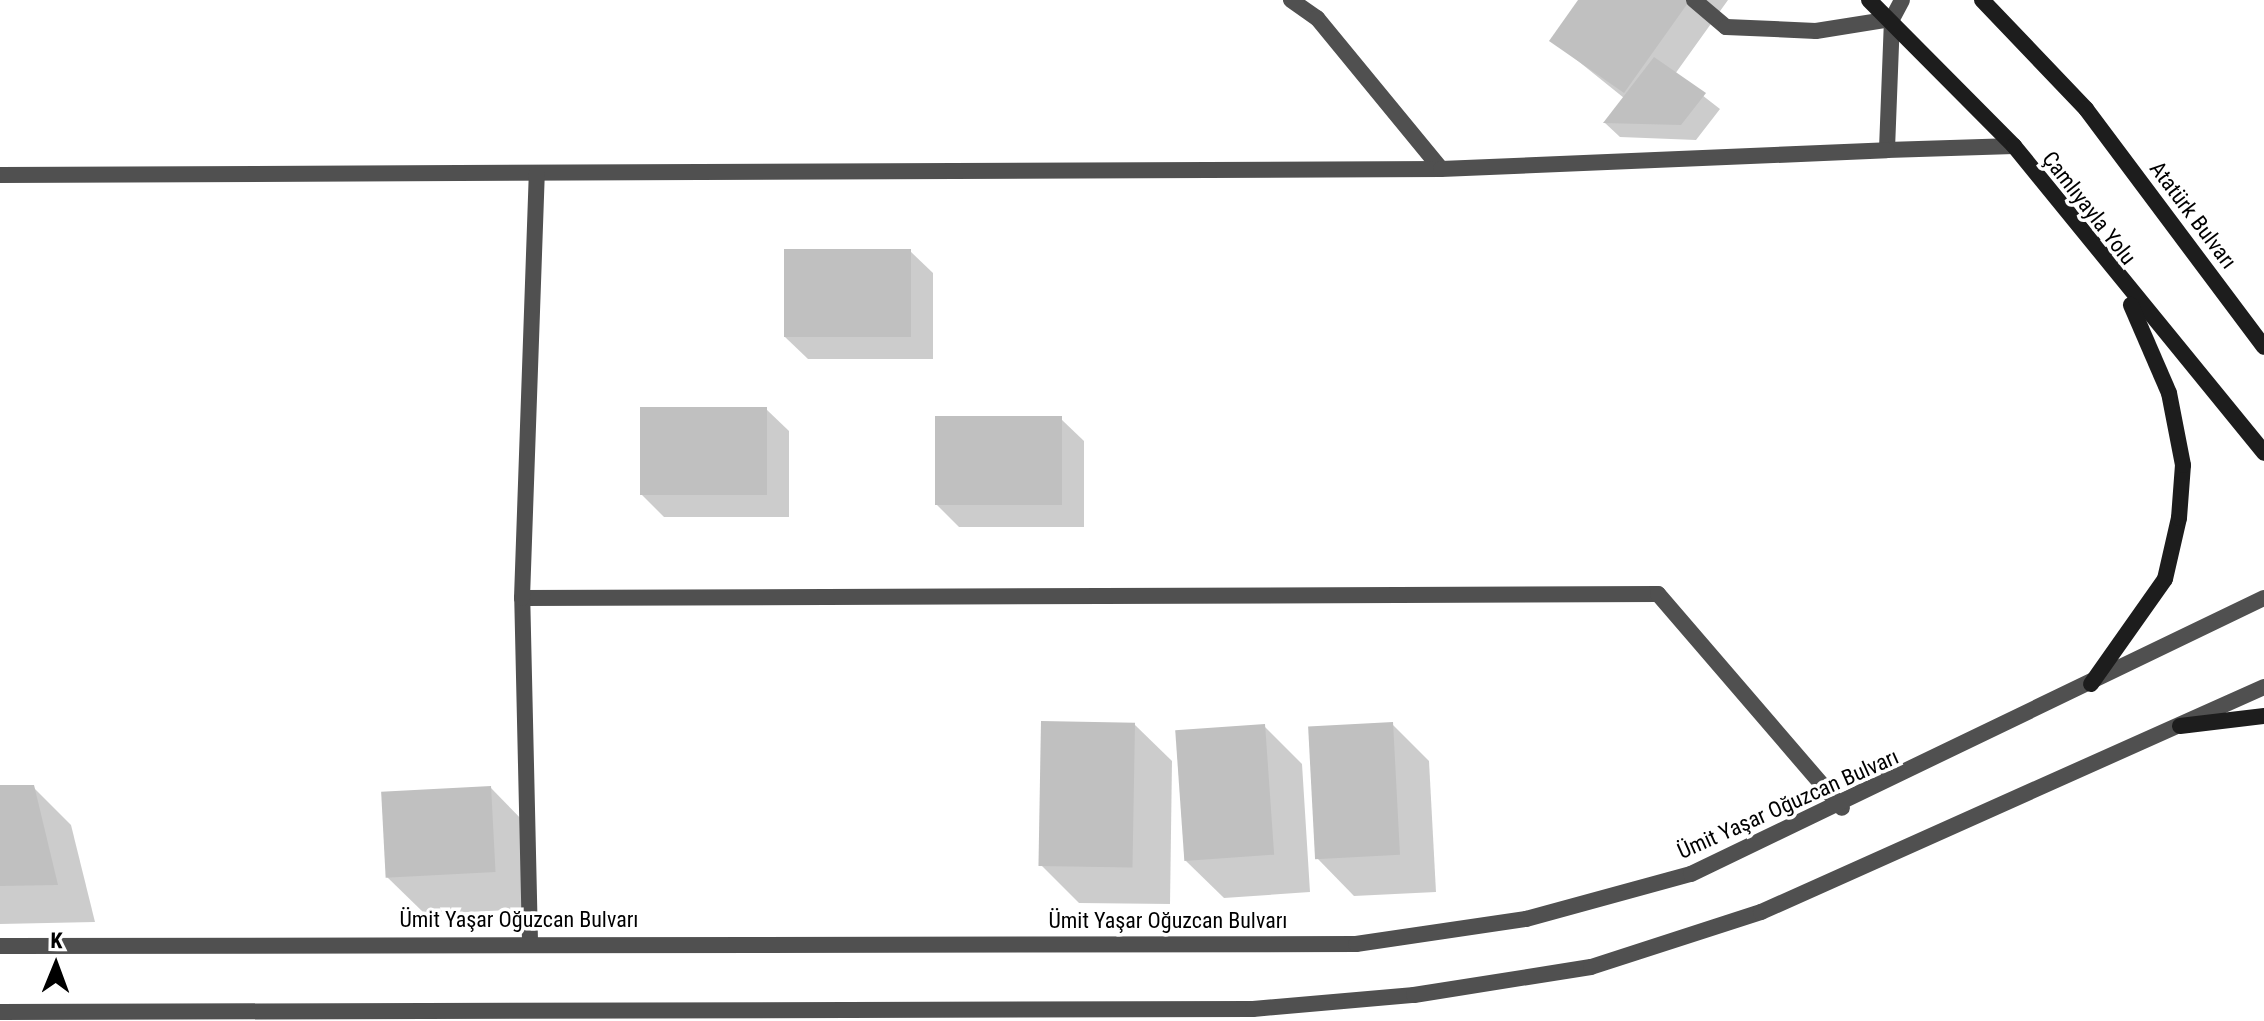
<!DOCTYPE html>
<meta charset="utf-8">
<style>
body{margin:0}
#map{position:relative;width:2264px;height:1021px;overflow:hidden;background:#fff;font-family:"Roboto Condensed",sans-serif}
div>[style]{position:absolute}
.shadow>*{inset:0;background:#0003}
.building>*{inset:0;background:#c0c0c0;transform-origin:0 0}
.service>*{height:16px;margin:-8px;padding:0 8px;transform-origin:8px;border-radius:8px;background:#505050}
.minor>*{height:16px;margin:-8px;padding:0 8px;transform-origin:8px;border-radius:8px;background:#505050}
.tertiary>*{height:16px;margin:-8px;padding:0 8px;transform-origin:8px;border-radius:8px;background:#505050}
.secondary>*{height:16px;margin:-8px;padding:0 8px;transform-origin:8px;border-radius:8px;background:#1d1d1d}
span{translate:-50% -50%;white-space:nowrap;text-align:center;line-height:1.15;-webkit-text-stroke:7px #fff;paint-order:stroke}
.street-label{font-size:22px;color:#000}
.north{position:absolute;left:16px;top:925px;width:80px;height:80px;-webkit-text-stroke:6px #fff;paint-order:stroke;rotate:1deg;font-size:22px;font-weight:700;line-height:32px;text-align:center;color:#000}
.north::after{content:'';display:block;margin:auto;width:28px;height:36px;background:#000;clip-path:polygon(50% 0,100% 100%,50% 72%,0 100%)}
</style>
<div id="map">
<div class="shadow">
<i style="clip-path:polygon(1581px 0,1728px 0,1675px 74px,1720px 109px,1696px 140px,1620px 137px,1605px 123px,1624px 98px,1552px 40px)"></i>
<i style="clip-path:polygon(910px 251px,933px 273px,933px 359px,808px 359px,785px 337px)"></i>
<i style="clip-path:polygon(766px 409px,789px 431px,789px 517px,664px 517px,642px 495px)"></i>
<i style="clip-path:polygon(1061px 419px,1084px 441px,1084px 527px,959px 527px,936px 504px)"></i>
<i style="clip-path:polygon(1134px 724px,1172px 761px,1170px 904px,1079px 903px,1041px 865px)"></i>
<i style="clip-path:polygon(1392px 724px,1429px 761px,1436px 892px,1354px 896px,1317px 858px)"></i>
<i style="clip-path:polygon(1264px 726px,1302px 764px,1310px 892px,1224px 898px,1186px 861px)"></i>
<i style="clip-path:polygon(0 787px,33px 787px,71px 825px,95px 922px,0 924px)"></i>
<i style="clip-path:polygon(491px 788px,528px 826px,532px 909px,425px 914px,387px 877px)"></i>
</div>
<div class="building">
<i style="clip-path:polygon(1578px 0,1690px 0,1624px 93px,1549px 41px)"></i>
<i style="clip-path:polygon(1654px 57px,1706px 93px,1681px 125px,1603px 123px)"></i>
<i style="left:784px;top:249px;width:127px;height:88px"></i>
<i style="left:640px;top:407px;width:127px;height:88px"></i>
<i style="left:935px;top:416px;width:127px;height:89px"></i>
<i style="left:1041px;top:721px;width:94px;height:145px;rotate:1deg"></i>
<i style="left:1393px;top:722px;width:133px;height:85px;rotate:87deg"></i>
<i style="left:1265px;top:724px;width:131px;height:90px;rotate:86deg"></i>
<i style="clip-path:polygon(0 785px,34px 785px,58px 885px,0 886px)"></i>
<i style="left:491px;top:786px;width:86px;height:110px;rotate:87deg"></i>
</div>
<div class="service">
<i style="left:1694px;top:0;width:42px;rotate:40.2deg"></i>
<i style="left:1726px;top:27px;width:90px;rotate:2.5deg"></i>
<i style="left:1816px;top:31px;width:77px;rotate:-9deg"></i>
<i style="left:1892px;top:19px;width:21px;rotate:-62deg"></i>
</div>
<div class="minor">
<i style="left:1291px;top:0;width:32px;rotate:35deg"></i>
<i style="left:1317px;top:18px;width:195px;rotate:50.6deg"></i>
<i style="left:1892px;top:19px;width:131px;rotate:92.2deg"></i>
<i style="left:1887px;top:150px;width:127px;rotate:-1.8deg"></i>
<i style="left:0;top:175px;width:1441px;rotate:-0.24deg"></i>
<i style="left:1441px;top:169px;width:446px;rotate:-2.4deg"></i>
<i style="left:522px;top:598px;width:1136px;rotate:-0.2deg"></i>
<i style="left:1658px;top:594px;width:282px;rotate:49.3deg"></i>
<i style="left:530px;top:941px;width:343px;rotate:-91.3deg"></i>
<i style="left:522px;top:598px;width:425px;rotate:-88deg"></i>
</div>
<div class="tertiary">
<i style="left:0;top:946px;width:1356px;rotate:-0.08deg"></i>
<i style="left:1356px;top:944px;width:172px;rotate:-8.4deg"></i>
<i style="left:1526px;top:919px;width:171px;rotate:-15.3deg"></i>
<i style="left:1691px;top:874px;width:636px;rotate:-25.72deg"></i>
<i style="left:0;top:1012px;width:1253px;rotate:-0.14deg"></i>
<i style="left:1253px;top:1009px;width:162px;rotate:-5deg"></i>
<i style="left:1414px;top:995px;width:179px;rotate:-9deg"></i>
<i style="left:1591px;top:967px;width:179px;rotate:-17.9deg"></i>
<i style="left:1761px;top:912px;width:551px;rotate:-24.1deg"></i>
</div>
<div class="secondary">
<i style="left:1869px;top:0;width:206px;rotate:45.2deg"></i>
<i style="left:2014px;top:146px;width:396px;rotate:50.8deg"></i>
<i style="left:1982px;top:0;width:151px;rotate:46.3deg"></i>
<i style="left:2086px;top:109px;width:297px;rotate:53.2deg"></i>
<i style="left:2091px;top:684px;width:128px;rotate:-54.8deg"></i>
<i style="left:2165px;top:579px;width:63px;rotate:-77.1deg"></i>
<i style="left:2179px;top:518px;width:53px;rotate:-85.7deg"></i>
<i style="left:2183px;top:465px;width:73px;rotate:-101deg"></i>
<i style="left:2169px;top:393px;width:96px;rotate:-113.4deg"></i>
<i style="left:2180px;top:726px;width:85px;rotate:-6.8deg"></i>
</div>
<div class="street-label">
<span style="left:2089px;top:208px;rotate:52deg">Çamlıyayla Yolu</span>
<span style="left:2193px;top:215px;rotate:53deg">Atatürk Bulvarı</span>
<span style="left:1788px;top:804px;rotate:-24deg">Ümit Yaşar Oğuzcan Bulvarı</span>
<span style="left:519px;top:920px">Ümit Yaşar Oğuzcan Bulvarı</span>
<span style="left:1168px;top:921px">Ümit Yaşar Oğuzcan Bulvarı</span>
</div>
<div class="north">K</div>
</div>
